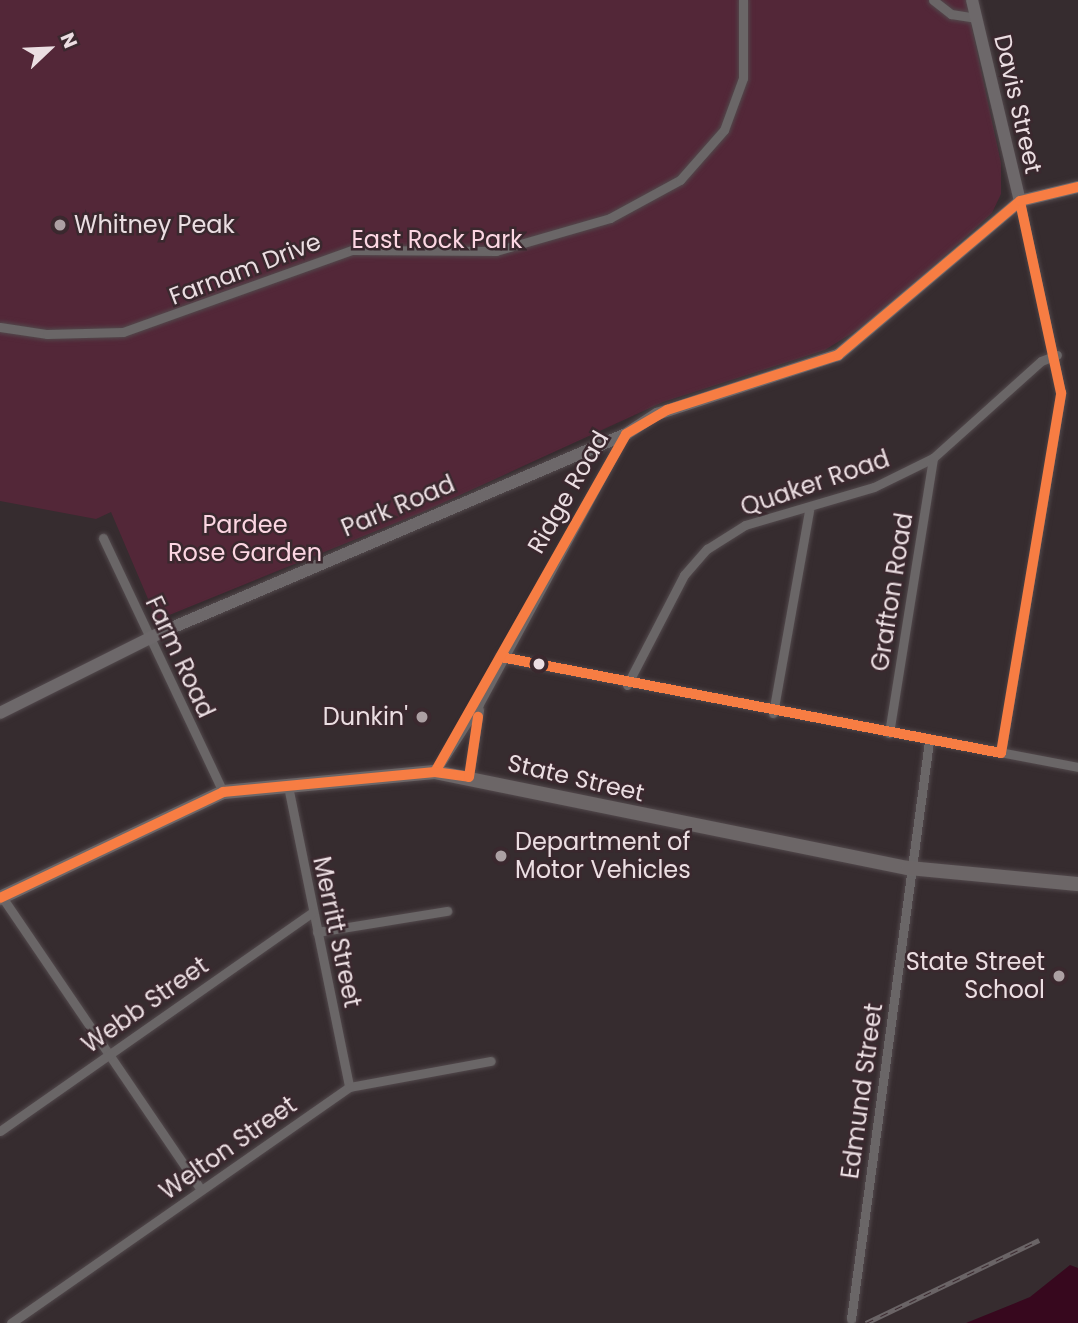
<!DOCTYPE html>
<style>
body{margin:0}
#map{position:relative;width:1078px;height:1323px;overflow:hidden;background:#362c2f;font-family:Poppins,sans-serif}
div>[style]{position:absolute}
.green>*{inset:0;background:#532738}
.water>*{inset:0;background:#37081e}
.roads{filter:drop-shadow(0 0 2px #52494c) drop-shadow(0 0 2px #52494c)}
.street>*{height:9px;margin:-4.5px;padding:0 4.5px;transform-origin:4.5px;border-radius:4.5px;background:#6a6667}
.secondary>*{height:12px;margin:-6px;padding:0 6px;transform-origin:6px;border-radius:6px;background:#6d686a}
.primary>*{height:14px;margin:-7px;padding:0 7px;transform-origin:7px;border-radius:7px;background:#6c6667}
.rail>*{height:5px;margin-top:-2.5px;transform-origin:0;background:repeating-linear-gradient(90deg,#3a282e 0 8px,#6a6466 0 16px);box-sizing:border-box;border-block:2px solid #6a6466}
.bus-1>*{height:10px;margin:-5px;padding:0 5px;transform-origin:5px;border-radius:5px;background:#f77d43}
.dots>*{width:19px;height:19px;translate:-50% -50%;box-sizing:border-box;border:4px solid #3a282e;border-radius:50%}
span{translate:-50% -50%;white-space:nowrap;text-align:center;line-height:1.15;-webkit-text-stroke:5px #3a282e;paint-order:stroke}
.street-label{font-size:24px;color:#ebdee2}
.poi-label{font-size:24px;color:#ebdee2}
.left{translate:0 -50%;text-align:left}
.right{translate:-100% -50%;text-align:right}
.park-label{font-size:24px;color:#fcd6e2}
.north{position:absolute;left:14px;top:14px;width:70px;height:70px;-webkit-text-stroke:5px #3a282e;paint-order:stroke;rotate:67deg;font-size:19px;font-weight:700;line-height:28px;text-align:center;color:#ebdee2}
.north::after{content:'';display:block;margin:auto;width:24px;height:32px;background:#ebdee2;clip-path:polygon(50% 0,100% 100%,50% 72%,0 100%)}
</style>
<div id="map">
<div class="green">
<i style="clip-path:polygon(0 0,966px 0,1001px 163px,1001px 194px,992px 213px,926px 273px,873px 320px,825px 350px,663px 402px,423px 512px,157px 620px,111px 512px,96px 519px,0 501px)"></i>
</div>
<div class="water">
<i style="clip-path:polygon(1070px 1265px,1078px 1268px,1078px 1323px,966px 1323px,1030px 1297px)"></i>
</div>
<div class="roads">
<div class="street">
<i style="left:933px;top:0;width:23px;rotate:38deg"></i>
<i style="left:951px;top:14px;width:26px;rotate:9deg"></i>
<i style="left:0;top:327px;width:48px;rotate:8.5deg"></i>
<i style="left:47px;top:334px;width:76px;rotate:-1.5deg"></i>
<i style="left:123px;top:332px;width:243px;rotate:-19.7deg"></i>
<i style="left:352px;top:250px;width:144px;rotate:0.4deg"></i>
<i style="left:496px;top:251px;width:119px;rotate:-16.1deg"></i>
<i style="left:610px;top:218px;width:80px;rotate:-28.5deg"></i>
<i style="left:680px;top:180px;width:67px;rotate:-48.7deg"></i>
<i style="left:724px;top:130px;width:55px;rotate:-69.9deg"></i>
<i style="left:743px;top:78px;width:78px;rotate:-90deg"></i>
<i style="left:103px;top:538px;width:281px;rotate:64.7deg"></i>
<i style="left:501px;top:657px;width:587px;rotate:10.79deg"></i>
<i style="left:627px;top:685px;width:124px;rotate:-62.6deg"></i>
<i style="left:684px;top:575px;width:35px;rotate:-49deg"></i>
<i style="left:707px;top:549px;width:45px;rotate:-32.3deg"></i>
<i style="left:745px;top:525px;width:134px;rotate:-16.4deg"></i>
<i style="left:874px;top:487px;width:66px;rotate:-26.2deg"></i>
<i style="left:933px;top:458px;width:145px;rotate:-41.9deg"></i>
<i style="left:1041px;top:361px;width:17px;rotate:-21deg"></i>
<i style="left:773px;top:713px;width:206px;rotate:-79.9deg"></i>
<i style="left:889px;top:733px;width:278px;rotate:-80.9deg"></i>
<i style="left:1001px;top:753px;width:365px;rotate:-80.5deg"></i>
<i style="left:1061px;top:393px;width:196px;rotate:-102.1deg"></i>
<i style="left:435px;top:772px;width:81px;rotate:-57.1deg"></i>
<i style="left:479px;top:704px;width:305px;rotate:-61.6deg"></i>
<i style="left:469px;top:777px;width:68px;rotate:-81.5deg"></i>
<i style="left:288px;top:786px;width:307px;rotate:78.5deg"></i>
<i style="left:2px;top:897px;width:354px;rotate:55.8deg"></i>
<i style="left:317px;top:932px;width:132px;rotate:-9.2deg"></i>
<i style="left:0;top:1131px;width:382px;rotate:-35deg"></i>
<i style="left:851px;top:1319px;width:583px;rotate:-82.31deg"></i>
<i style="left:11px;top:1323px;width:412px;rotate:-34.9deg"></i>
<i style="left:349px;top:1087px;width:144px;rotate:-10.4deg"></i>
</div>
<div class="secondary">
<i style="left:972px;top:0;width:207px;rotate:76.6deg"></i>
<i style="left:0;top:713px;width:181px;rotate:-26.6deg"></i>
<i style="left:162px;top:632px;width:504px;rotate:-23.11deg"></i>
<i style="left:626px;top:434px;width:37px;rotate:-33deg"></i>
<i style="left:657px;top:414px;width:190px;rotate:-18.1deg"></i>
<i style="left:838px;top:355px;width:238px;rotate:-40.2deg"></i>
<i style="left:1020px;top:201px;width:60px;rotate:-13.6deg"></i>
</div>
<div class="primary">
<i style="left:0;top:898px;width:247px;rotate:-25.4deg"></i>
<i style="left:223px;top:792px;width:213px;rotate:-5.4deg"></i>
<i style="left:435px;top:772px;width:483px;rotate:11.5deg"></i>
<i style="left:908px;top:868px;width:171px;rotate:5.4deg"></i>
</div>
</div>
<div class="rail">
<i style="left:866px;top:1323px;width:192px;rotate:-25.6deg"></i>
</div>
<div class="bus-1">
<i style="left:501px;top:657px;width:509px;rotate:10.87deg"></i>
<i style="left:1001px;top:753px;width:365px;rotate:-80.5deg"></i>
<i style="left:1061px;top:393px;width:196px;rotate:-102.1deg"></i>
<i style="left:435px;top:772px;width:388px;rotate:-60.5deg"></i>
<i style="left:626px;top:434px;width:48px;rotate:-30.3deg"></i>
<i style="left:667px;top:410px;width:180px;rotate:-17.8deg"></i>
<i style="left:838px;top:355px;width:238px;rotate:-40.2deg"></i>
<i style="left:1020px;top:201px;width:60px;rotate:-13.6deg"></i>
<i style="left:0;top:898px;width:247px;rotate:-25.4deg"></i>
<i style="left:223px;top:792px;width:213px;rotate:-5.4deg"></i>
<i style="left:435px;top:772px;width:34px;rotate:8deg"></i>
<i style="left:469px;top:777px;width:61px;rotate:-81.5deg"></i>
</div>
<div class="dots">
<i style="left:60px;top:225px;background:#aca0a3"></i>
<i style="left:539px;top:664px;background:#ebdee2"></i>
<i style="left:422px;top:717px;background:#aca0a3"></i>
<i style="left:501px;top:856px;background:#aca0a3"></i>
<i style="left:1059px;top:976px;background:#aca0a3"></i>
</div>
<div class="street-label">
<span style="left:1018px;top:104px;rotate:77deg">Davis Street</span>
<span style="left:245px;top:269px;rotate:-21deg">Farnam Drive</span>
<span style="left:815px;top:483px;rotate:-19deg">Quaker Road</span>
<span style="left:568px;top:492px;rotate:-60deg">Ridge Road</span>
<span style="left:398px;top:506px;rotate:-23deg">Park Road</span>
<span style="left:892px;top:592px;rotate:-81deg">Grafton Road</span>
<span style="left:180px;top:657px;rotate:65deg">Farm Road</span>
<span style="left:576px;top:778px;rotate:13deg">State Street</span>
<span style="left:337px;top:932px;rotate:78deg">Merritt Street</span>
<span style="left:145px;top:1005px;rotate:-35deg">Webb Street</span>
<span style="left:862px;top:1091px;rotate:-82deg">Edmund Street</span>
<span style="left:228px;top:1148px;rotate:-35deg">Welton Street</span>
</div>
<div class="poi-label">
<span class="left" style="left:74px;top:225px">Whitney Peak</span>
<span class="right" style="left:408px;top:717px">Dunkin'</span>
<span class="left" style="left:515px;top:856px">Department of<br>Motor Vehicles</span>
<span class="right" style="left:1045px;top:976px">State Street<br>School</span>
</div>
<div class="park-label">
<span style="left:437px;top:240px">East Rock Park</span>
<span style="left:245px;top:539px">Pardee<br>Rose Garden</span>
</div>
<div class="north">N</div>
</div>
